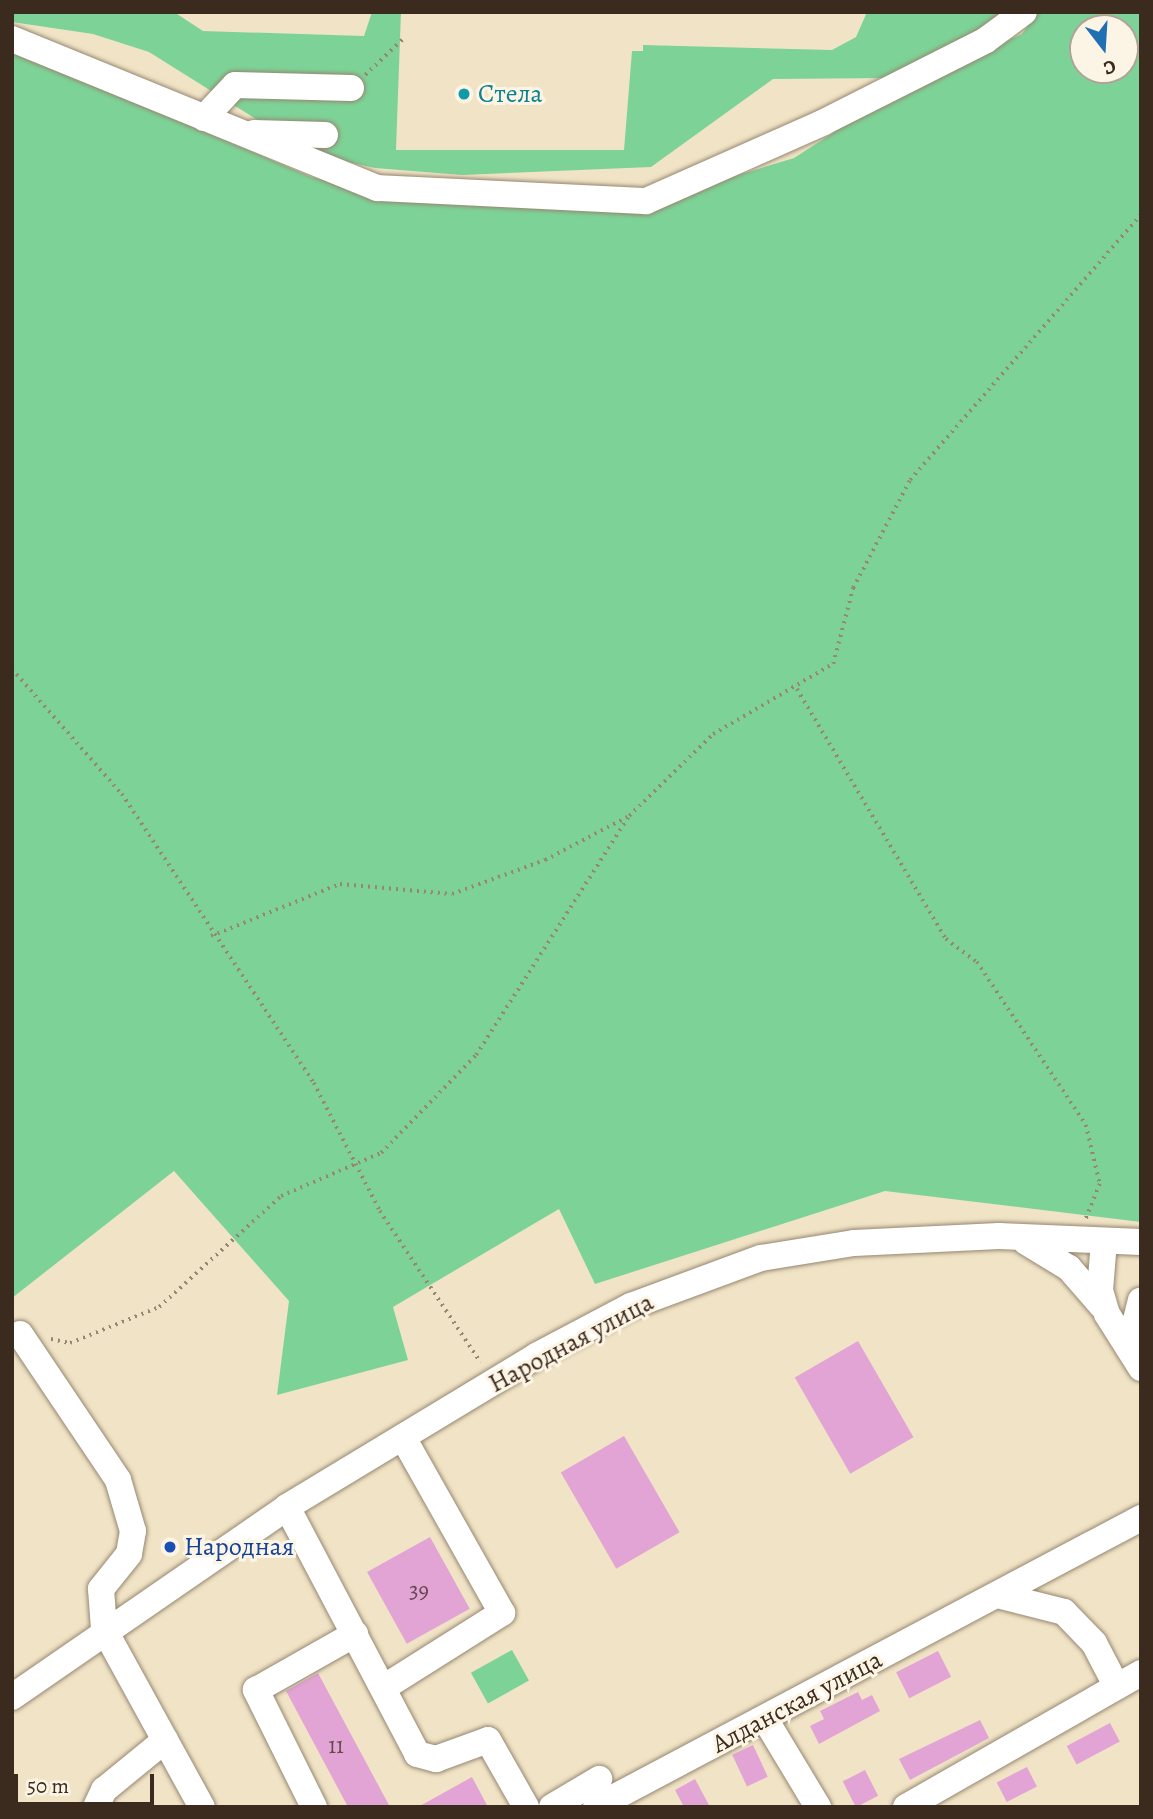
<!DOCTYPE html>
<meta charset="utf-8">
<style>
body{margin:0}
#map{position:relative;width:1153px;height:1819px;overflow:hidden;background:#f1e4c6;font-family:Alegreya,serif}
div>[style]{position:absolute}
.green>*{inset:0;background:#7dd397;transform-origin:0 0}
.building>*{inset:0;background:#e2a4d5;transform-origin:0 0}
.path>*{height:3.5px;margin-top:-1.75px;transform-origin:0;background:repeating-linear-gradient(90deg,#968772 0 2px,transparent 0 7px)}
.roads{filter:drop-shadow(0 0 2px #968772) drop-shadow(0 0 2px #968772)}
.minor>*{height:26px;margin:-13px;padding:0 13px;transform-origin:13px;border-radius:13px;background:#fff}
.dots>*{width:19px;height:19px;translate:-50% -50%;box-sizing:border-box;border:4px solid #fcf5e5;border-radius:50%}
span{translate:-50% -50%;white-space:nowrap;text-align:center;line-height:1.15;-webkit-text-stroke:6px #fcf5e5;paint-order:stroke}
.number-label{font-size:23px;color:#65484c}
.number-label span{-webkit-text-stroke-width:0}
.culture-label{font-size:26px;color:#0d838f}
.left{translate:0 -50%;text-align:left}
.street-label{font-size:26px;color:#3b2a1e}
.transit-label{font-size:26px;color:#164399}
.frame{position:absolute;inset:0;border:14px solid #3b2a1e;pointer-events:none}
.north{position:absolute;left:1069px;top:14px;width:70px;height:70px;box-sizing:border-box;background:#fcf5e5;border:2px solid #afa495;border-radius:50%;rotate:163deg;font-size:19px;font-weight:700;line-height:28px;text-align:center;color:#3b2a1e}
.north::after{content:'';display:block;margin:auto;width:24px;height:32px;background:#1f6fb2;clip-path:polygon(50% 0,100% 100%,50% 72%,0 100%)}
.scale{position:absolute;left:14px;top:1774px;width:140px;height:32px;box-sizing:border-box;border:4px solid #3b2a1e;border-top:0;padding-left:9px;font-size:21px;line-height:24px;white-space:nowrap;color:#3b2a1e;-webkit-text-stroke:5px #fcf5e5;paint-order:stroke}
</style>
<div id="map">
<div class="green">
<i style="clip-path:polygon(12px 12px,174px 12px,203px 31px,364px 36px,372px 12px,401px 12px,396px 150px,624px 150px,632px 51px,643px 51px,643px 45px,832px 50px,856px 37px,867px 12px,1016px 12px,889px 78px,773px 79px,651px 167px,462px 175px,375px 168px,312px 154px,149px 52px,93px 34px,12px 22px)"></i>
<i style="clip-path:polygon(evenodd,1038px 12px,1141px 12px,1141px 1222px,885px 1191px,595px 1284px,559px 1209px,393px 1307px,408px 1360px,277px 1395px,289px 1301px,174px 1171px,12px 1298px,12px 49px,311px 177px,378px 192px,657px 200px,794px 158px,900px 90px,1022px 34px,1038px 12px,1083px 28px,1125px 28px,1125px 70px,1083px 70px,1083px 28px)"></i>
<i style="left:512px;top:1650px;width:35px;height:47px;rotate:61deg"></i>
</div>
<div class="building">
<i style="left:858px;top:1341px;width:111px;height:73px;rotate:60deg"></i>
<i style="left:624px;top:1436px;width:111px;height:73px;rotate:60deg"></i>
<i style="left:430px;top:1537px;width:82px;height:72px;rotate:61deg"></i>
<i style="left:938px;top:1651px;width:29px;height:47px;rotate:63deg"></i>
<i style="clip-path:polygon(318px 1673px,390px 1807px,348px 1807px,286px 1691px)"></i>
<i style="clip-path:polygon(858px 1692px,862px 1700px,872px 1695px,880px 1711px,819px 1744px,810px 1726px,824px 1719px,820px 1711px)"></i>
<i style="clip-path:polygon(980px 1720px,989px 1738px,910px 1780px,899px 1759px)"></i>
<i style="left:1110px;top:1723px;width:21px;height:49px;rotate:62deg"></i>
<i style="left:753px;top:1745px;width:35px;height:23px;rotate:65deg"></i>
<i style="left:1027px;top:1767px;width:22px;height:34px;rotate:63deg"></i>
<i style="left:865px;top:1770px;width:29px;height:25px;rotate:63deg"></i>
<i style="clip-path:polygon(472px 1777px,488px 1807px,418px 1807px)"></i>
<i style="clip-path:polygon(695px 1779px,710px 1807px,684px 1807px,675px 1790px)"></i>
</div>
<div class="path">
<i style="left:365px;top:75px;width:55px;rotate:-43.5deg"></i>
<i style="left:12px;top:669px;width:167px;rotate:48.7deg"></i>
<i style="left:122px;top:794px;width:347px;rotate:56.4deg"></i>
<i style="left:314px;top:1083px;width:144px;rotate:62.7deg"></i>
<i style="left:380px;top:1211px;width:182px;rotate:56.4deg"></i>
<i style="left:797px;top:689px;width:291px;rotate:59.2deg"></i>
<i style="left:946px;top:939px;width:39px;rotate:37deg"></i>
<i style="left:977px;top:962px;width:196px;rotate:56.2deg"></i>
<i style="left:1086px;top:1125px;width:61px;rotate:76.7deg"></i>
<i style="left:1100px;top:1184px;width:38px;rotate:112deg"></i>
<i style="left:211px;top:936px;width:139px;rotate:-22deg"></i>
<i style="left:340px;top:884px;width:112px;rotate:5.1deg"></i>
<i style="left:452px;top:894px;width:99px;rotate:-20.1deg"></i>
<i style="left:545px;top:860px;width:93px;rotate:-27.7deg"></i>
<i style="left:51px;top:1339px;width:19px;rotate:12deg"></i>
<i style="left:70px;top:1343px;width:96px;rotate:-22deg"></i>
<i style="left:159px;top:1307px;width:165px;rotate:-42.3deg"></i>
<i style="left:281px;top:1196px;width:109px;rotate:-23.3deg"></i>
<i style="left:381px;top:1153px;width:136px;rotate:-45.9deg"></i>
<i style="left:476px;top:1055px;width:284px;rotate:-57.4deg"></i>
<i style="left:629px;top:816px;width:117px;rotate:-44.3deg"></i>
<i style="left:713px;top:734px;width:139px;rotate:-30.3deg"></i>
<i style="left:833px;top:664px;width:79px;rotate:-75.3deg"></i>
<i style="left:853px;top:588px;width:122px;rotate:-62.2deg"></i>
<i style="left:910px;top:480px;width:352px;rotate:-49deg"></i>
</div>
<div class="roads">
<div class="minor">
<i style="left:12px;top:39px;width:395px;rotate:22.2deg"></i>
<i style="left:378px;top:188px;width:268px;rotate:2.8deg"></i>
<i style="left:646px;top:201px;width:193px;rotate:-23.9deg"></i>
<i style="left:822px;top:123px;width:184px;rotate:-26.8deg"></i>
<i style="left:986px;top:40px;width:47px;rotate:-36.4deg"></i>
<i style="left:204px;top:118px;width:45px;rotate:-46.8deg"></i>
<i style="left:235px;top:85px;width:116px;rotate:1.5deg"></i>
<i style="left:254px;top:133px;width:71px;rotate:1.6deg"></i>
<i style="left:1026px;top:1242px;width:50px;rotate:31.2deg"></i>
<i style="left:1069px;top:1268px;width:50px;rotate:49deg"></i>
<i style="left:1104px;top:1242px;width:48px;rotate:94.8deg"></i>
<i style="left:1100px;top:1290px;width:25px;rotate:74deg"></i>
<i style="left:1107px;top:1314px;width:64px;rotate:57.8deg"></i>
<i style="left:20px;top:1334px;width:176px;rotate:56.1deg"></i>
<i style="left:118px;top:1480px;width:53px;rotate:73.6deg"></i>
<i style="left:133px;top:1531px;width:23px;rotate:100deg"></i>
<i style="left:129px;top:1554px;width:45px;rotate:128.7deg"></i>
<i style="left:101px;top:1589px;width:40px;rotate:85.7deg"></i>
<i style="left:104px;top:1629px;width:203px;rotate:61.2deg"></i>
<i style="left:1129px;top:1348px;width:49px;rotate:-76deg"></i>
<i style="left:287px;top:1507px;width:279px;rotate:62.2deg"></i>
<i style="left:417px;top:1754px;width:20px;rotate:15deg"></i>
<i style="left:436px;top:1759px;width:55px;rotate:-20.1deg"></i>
<i style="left:488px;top:1740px;width:77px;rotate:60.4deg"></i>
<i style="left:997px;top:1595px;width:69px;rotate:14.2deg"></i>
<i style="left:1064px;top:1612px;width:43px;rotate:45.9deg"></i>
<i style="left:1094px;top:1643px;width:47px;rotate:62.4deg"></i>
<i style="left:383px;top:1688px;width:141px;rotate:-32.2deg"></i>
<i style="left:502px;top:1613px;width:202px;rotate:-119.4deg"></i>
<i style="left:12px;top:1697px;width:334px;rotate:-34.6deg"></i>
<i style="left:287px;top:1507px;width:291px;rotate:-31.2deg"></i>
<i style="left:536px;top:1356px;width:107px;rotate:-27.8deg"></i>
<i style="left:631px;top:1306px;width:139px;rotate:-20.3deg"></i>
<i style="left:761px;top:1258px;width:94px;rotate:-9.2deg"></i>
<i style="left:854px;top:1243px;width:145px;rotate:-2.8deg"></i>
<i style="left:999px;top:1236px;width:142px;rotate:2.4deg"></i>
<i style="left:765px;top:1719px;width:103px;rotate:58.9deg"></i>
<i style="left:96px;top:1807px;width:19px;rotate:-65deg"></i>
<i style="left:104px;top:1790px;width:79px;rotate:-39.3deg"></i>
<i style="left:314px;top:1807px;width:131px;rotate:-116.4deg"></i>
<i style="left:256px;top:1690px;width:114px;rotate:-29.5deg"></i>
<i style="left:552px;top:1807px;width:55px;rotate:-30.8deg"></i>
<i style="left:596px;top:1807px;width:617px;rotate:-27.94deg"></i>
<i style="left:906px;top:1807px;width:271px;rotate:-29.7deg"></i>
</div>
</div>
<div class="dots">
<i style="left:464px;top:94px;background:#0f9aa8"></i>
<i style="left:170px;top:1547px;background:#1a4fb4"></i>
</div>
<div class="number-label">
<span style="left:419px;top:1591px">39</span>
<span style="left:336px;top:1746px">11</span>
</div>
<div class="culture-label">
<span class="left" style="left:478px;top:94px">Стела</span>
</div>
<div class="street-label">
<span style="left:571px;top:1343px;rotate:-28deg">Народная улица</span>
<span style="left:797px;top:1702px;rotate:-28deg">Алданская улица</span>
</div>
<div class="transit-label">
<span class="left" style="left:184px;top:1547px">Народная</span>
</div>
<div class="frame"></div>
<div class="north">С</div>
<div class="scale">50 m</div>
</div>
